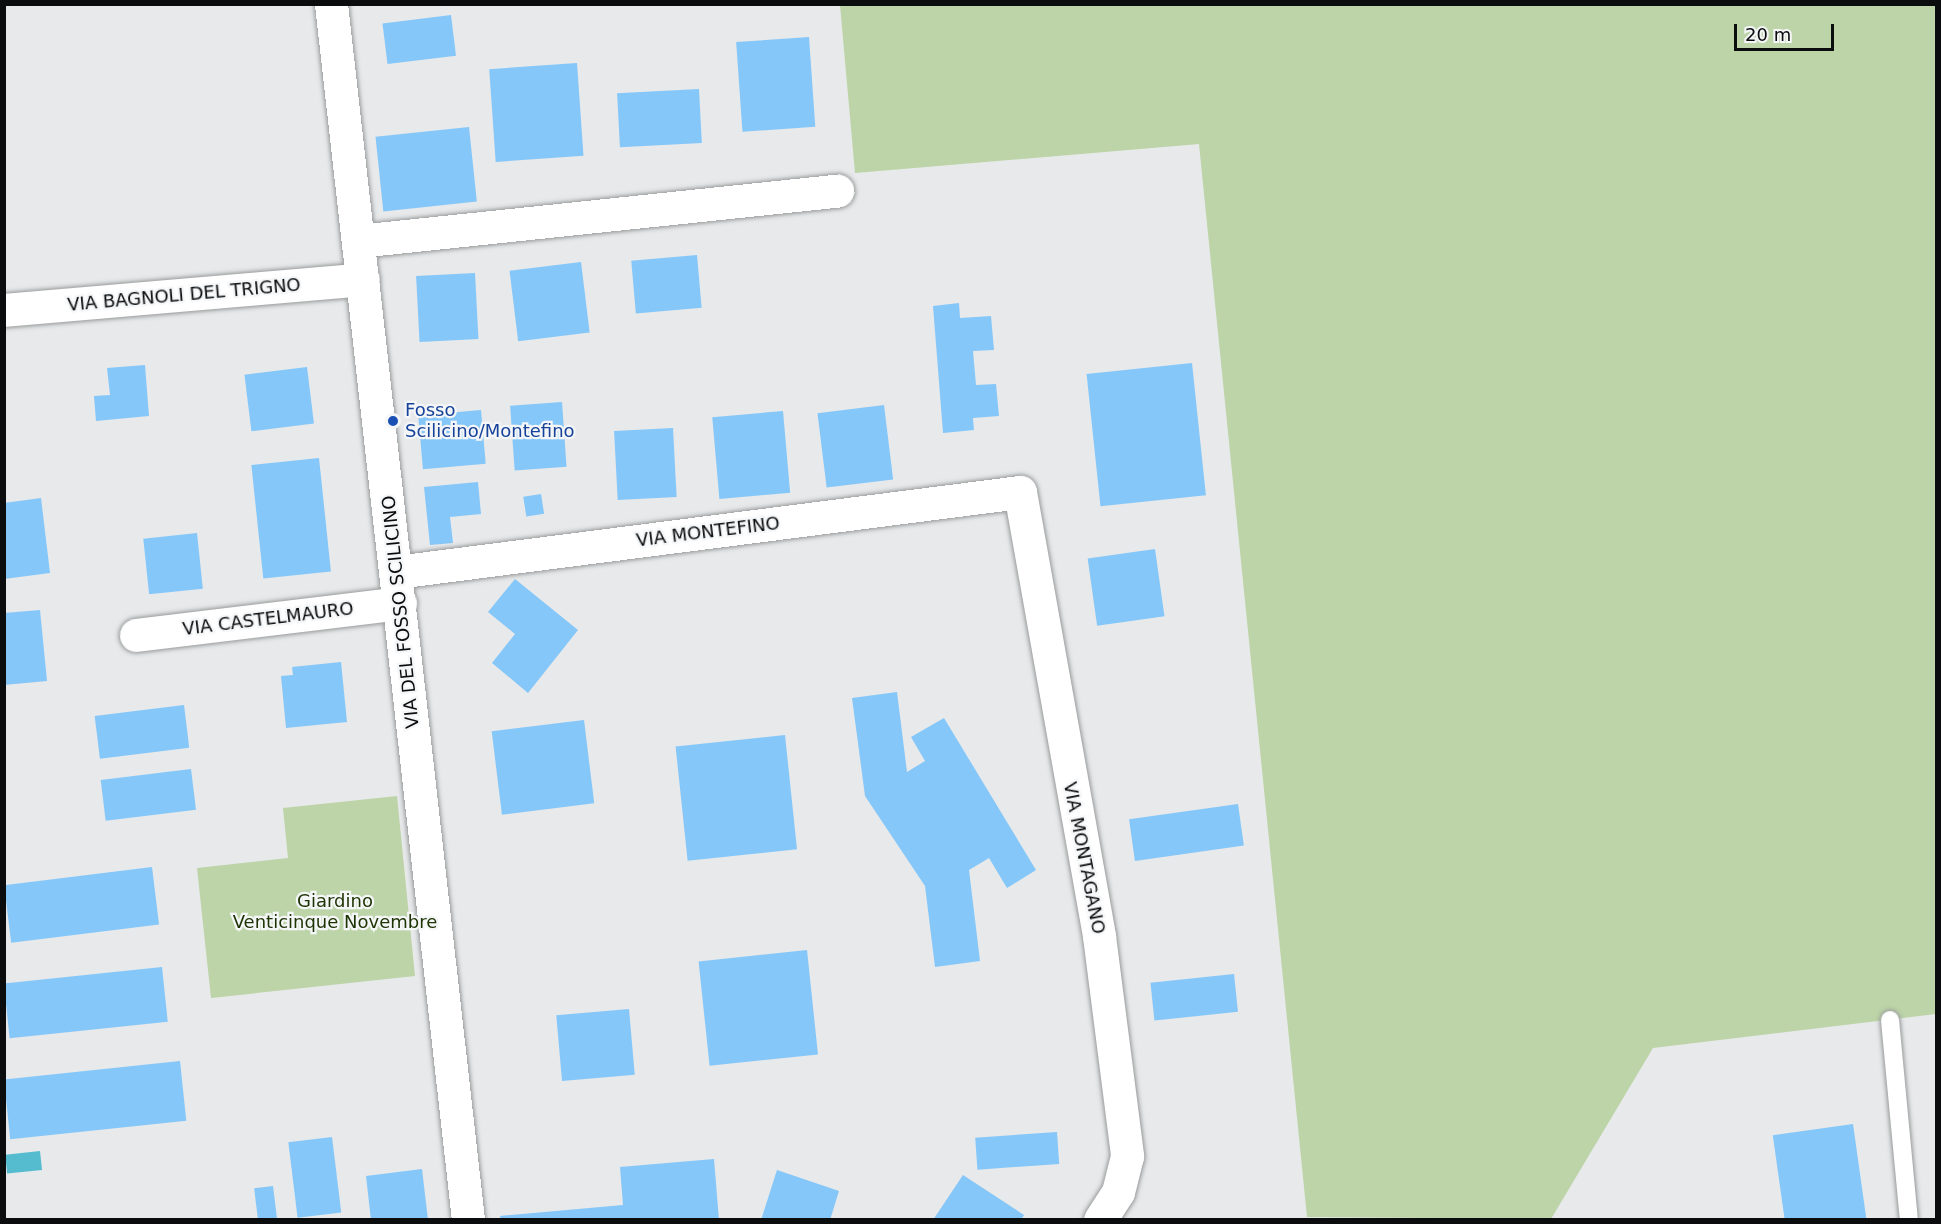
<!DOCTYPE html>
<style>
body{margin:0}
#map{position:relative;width:1941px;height:1224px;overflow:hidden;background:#e7e9ea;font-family:"DejaVu Sans",sans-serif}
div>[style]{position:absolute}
.green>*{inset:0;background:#bcd4a7}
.water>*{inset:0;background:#55bccf;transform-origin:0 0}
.building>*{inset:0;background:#85c7f9;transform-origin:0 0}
.roads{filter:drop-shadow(0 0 2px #999b9c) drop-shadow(0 0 2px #999b9c)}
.service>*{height:18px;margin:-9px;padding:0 9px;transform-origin:9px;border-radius:9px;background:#fff}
.minor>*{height:33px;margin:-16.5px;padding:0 16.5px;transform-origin:16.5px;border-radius:16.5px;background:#fff}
.dots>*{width:16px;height:16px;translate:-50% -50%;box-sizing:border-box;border:3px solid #f4f6f8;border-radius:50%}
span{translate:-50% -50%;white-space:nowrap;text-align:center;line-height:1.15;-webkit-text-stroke:4.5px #f4f6f8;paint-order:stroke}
.street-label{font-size:18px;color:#0b0c0d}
.transit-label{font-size:18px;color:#164399}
.left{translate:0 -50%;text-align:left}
.park-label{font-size:18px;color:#1e3302}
.frame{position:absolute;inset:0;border:6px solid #0b0c0d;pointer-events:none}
.scale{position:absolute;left:1734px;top:24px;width:100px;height:27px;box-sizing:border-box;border:3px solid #0b0c0d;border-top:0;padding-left:8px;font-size:18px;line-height:21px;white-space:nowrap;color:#0b0c0d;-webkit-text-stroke:4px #f4f6f8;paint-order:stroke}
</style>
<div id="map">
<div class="green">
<i style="clip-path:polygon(840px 5px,1936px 5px,1936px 1014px,1653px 1048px,1551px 1219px,1307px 1217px,1199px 144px,855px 173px)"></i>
<i style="clip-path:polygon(397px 796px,415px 976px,211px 998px,197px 868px,288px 858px,283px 808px)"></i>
</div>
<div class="water">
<i style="left:40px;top:1151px;width:19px;height:35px;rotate:84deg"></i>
</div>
<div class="building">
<i style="left:451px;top:15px;width:41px;height:69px;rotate:83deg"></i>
<i style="left:809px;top:37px;width:90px;height:73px;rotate:86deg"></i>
<i style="left:577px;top:63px;width:93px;height:88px;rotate:86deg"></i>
<i style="left:699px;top:89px;width:54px;height:82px;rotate:87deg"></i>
<i style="left:469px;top:127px;width:75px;height:94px;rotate:84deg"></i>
<i style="left:697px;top:255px;width:53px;height:66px;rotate:85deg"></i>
<i style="left:581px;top:262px;width:71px;height:72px;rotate:83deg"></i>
<i style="left:475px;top:273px;width:66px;height:59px;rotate:87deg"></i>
<i style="clip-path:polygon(959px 303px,960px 318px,991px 316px,994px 350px,973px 351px,976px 385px,996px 384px,999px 416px,973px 418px,974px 430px,943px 433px,933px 306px)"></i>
<i style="left:1192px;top:363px;width:133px;height:106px;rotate:84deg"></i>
<i style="clip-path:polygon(145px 365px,149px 416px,96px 421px,94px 396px,110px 395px,107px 368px)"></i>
<i style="left:307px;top:367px;width:57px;height:63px;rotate:83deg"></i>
<i style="left:562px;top:402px;width:65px;height:52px;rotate:86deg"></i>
<i style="left:884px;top:405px;width:75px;height:67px;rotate:83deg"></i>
<i style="left:481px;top:410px;width:54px;height:63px;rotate:85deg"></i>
<i style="left:783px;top:411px;width:82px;height:71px;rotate:85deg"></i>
<i style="left:673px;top:428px;width:69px;height:59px;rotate:87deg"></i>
<i style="left:319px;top:458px;width:114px;height:68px;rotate:84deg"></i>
<i style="clip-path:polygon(478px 482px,481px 514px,450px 517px,453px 543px,430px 545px,424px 487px)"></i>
<i style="left:541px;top:494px;width:20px;height:18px;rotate:81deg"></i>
<i style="clip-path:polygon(41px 498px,50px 573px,4px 579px,4px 503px)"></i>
<i style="left:197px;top:533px;width:56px;height:54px;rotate:84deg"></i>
<i style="left:1155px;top:549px;width:68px;height:68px;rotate:82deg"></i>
<i style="clip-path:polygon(515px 579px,578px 630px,528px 693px,492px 663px,515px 634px,488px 612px)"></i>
<i style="clip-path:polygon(40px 610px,47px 681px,4px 685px,4px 613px)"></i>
<i style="clip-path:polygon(341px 662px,347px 722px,286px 728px,281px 676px,293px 675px,292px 667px)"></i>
<i style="clip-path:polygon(897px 692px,907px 772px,925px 761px,911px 737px,944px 718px,1036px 870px,1007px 888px,989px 858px,969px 870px,980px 961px,935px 967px,925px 886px,865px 796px,852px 698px)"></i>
<i style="left:184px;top:705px;width:43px;height:90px;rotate:83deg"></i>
<i style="left:584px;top:720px;width:84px;height:93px;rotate:83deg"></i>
<i style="left:785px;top:735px;width:115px;height:110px;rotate:84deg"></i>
<i style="left:191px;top:769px;width:41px;height:91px;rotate:83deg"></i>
<i style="left:1238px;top:804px;width:42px;height:110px;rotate:82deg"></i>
<i style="left:152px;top:867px;width:58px;height:149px;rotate:83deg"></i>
<i style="left:807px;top:950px;width:105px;height:109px;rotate:84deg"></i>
<i style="left:162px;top:967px;width:55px;height:159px;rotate:84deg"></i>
<i style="left:1234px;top:974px;width:38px;height:84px;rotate:84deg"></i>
<i style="left:629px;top:1009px;width:66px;height:73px;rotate:85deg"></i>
<i style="left:180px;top:1061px;width:60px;height:177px;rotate:84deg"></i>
<i style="left:1853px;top:1124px;width:97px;height:81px;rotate:82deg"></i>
<i style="left:1057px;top:1132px;width:32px;height:82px;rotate:86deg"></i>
<i style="left:332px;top:1137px;width:76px;height:44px;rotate:83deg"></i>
<i style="clip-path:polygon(714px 1159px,719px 1220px,501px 1220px,500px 1216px,623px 1205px,620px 1167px)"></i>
<i style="clip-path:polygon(422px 1169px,428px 1220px,371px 1220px,366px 1176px)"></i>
<i style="clip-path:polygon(777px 1170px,839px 1191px,830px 1220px,761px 1220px)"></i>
<i style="clip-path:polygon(963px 1175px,1024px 1215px,1021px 1220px,933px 1220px)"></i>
<i style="left:273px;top:1186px;width:34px;height:19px;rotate:83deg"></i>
</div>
<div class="roads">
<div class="service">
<i style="left:1890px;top:1020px;width:201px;rotate:84.6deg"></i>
</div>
<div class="minor">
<i style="left:331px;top:4px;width:1224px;rotate:83.57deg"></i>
<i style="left:358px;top:241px;width:482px;rotate:-6deg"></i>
<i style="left:4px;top:310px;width:360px;rotate:-4.9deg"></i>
<i style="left:396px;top:572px;width:629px;rotate:-7.31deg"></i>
<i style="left:1020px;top:492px;width:451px;rotate:79.9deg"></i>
<i style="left:1099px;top:936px;width:222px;rotate:82.7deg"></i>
<i style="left:1127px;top:1156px;width:37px;rotate:104deg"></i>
<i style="left:1118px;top:1192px;width:33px;rotate:123deg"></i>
<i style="left:136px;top:635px;width:266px;rotate:-6.9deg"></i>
</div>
</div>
<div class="dots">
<i style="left:393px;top:421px;background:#1a4fb4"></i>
</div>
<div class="street-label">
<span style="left:184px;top:295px;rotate:-5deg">VIA BAGNOLI DEL TRIGNO</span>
<span style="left:708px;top:532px;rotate:-7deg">VIA MONTEFINO</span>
<span style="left:401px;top:612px;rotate:-96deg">VIA DEL FOSSO SCILICINO</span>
<span style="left:268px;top:619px;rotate:-7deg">VIA CASTELMAURO</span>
<span style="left:1084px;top:858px;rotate:79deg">VIA MONTAGANO</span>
</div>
<div class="transit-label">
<span class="left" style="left:405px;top:421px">Fosso<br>Scilicino/Montefino</span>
</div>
<div class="park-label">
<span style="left:335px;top:912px">Giardino<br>Venticinque Novembre</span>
</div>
<div class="frame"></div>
<div class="scale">20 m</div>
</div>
